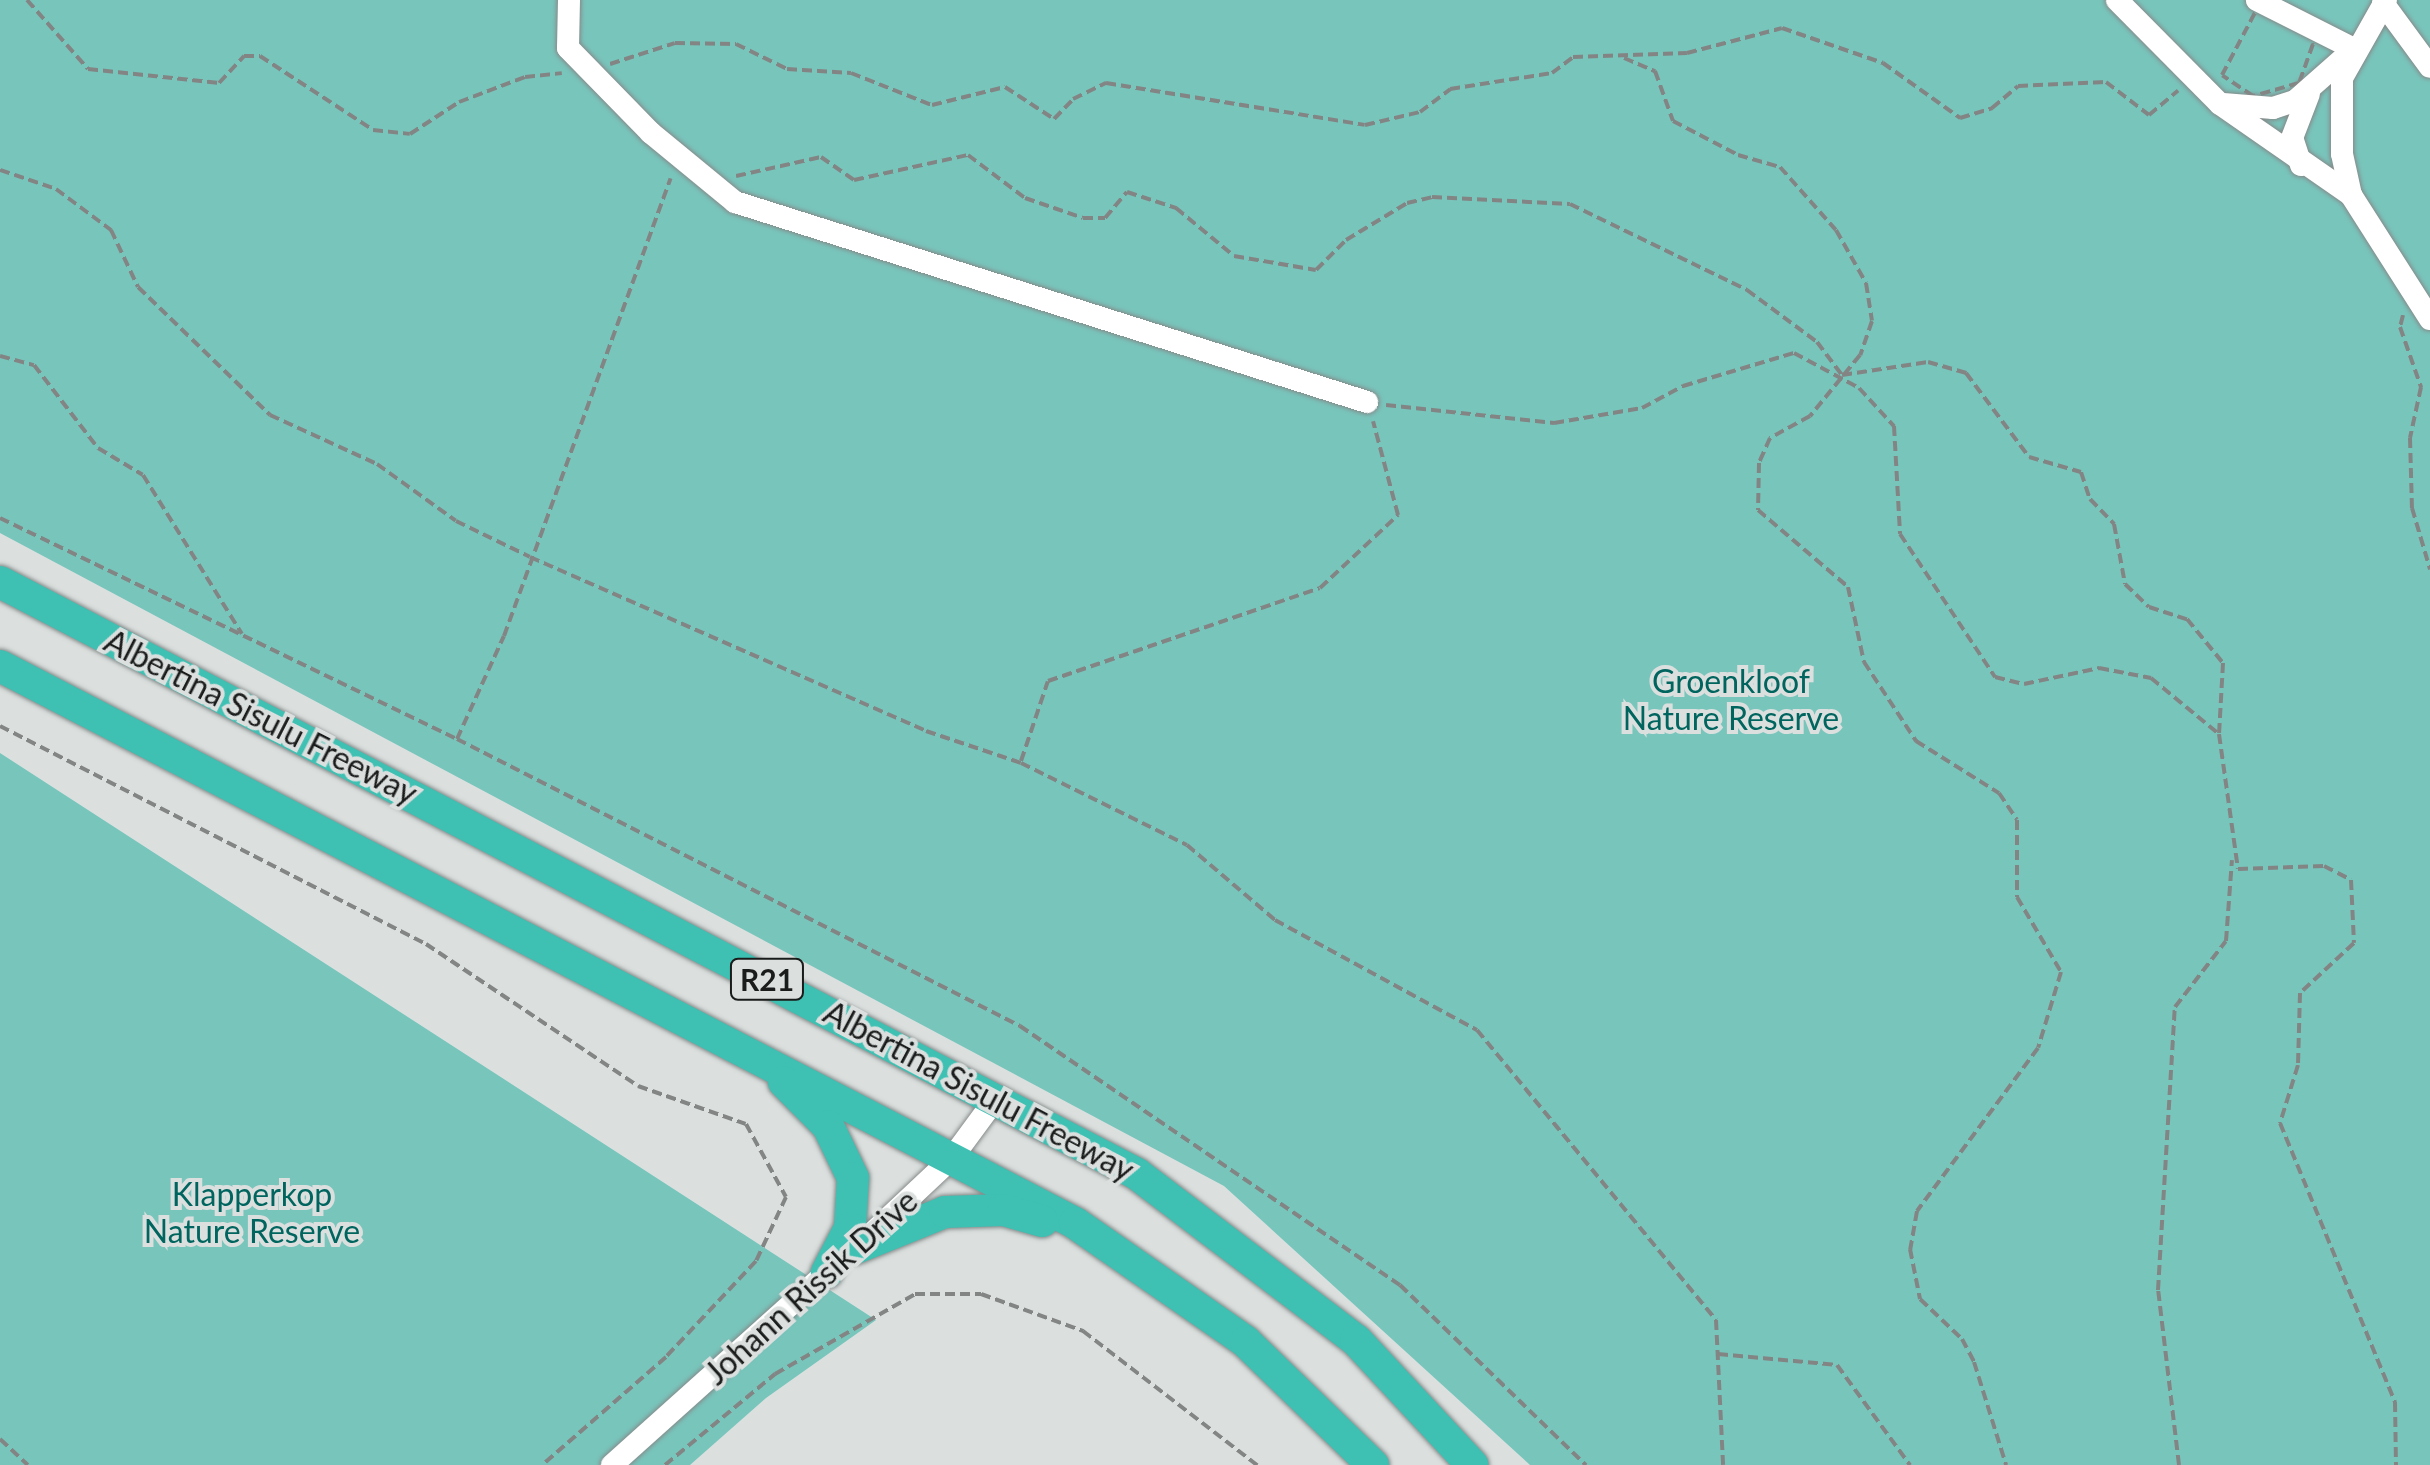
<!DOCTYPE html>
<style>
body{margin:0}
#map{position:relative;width:2430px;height:1465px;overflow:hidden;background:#dbe0df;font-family:Lato,sans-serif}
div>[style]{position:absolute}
.green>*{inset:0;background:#78c5bc}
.path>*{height:4px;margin-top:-2px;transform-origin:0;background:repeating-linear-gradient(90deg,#828584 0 10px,transparent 0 15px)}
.roads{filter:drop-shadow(0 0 2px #868b8a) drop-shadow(0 0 2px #868b8a)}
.minor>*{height:22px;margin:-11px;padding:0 11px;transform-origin:11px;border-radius:11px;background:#fff}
.highway>*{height:32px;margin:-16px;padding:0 16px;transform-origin:16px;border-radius:16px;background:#3ec0b3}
span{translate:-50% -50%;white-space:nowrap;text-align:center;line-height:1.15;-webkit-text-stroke:8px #dbe0df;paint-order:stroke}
.shield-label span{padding:2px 8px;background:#dbe0df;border:2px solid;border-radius:8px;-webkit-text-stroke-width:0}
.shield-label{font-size:30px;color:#1a1c1b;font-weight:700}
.park-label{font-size:32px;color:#00655e}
.street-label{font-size:32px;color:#1a1c1b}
</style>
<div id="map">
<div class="green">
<i style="clip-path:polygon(0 0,2430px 0,2430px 1465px,1530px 1465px,1224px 1186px,0 533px)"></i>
<i style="clip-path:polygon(0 753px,876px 1320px,766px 1398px,690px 1465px,0 1465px)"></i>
</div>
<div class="path">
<i style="left:27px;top:0;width:92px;rotate:48.5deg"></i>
<i style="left:88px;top:69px;width:132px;rotate:6.1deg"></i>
<i style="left:219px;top:83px;width:37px;rotate:-47deg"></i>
<i style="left:244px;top:56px;width:16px"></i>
<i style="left:260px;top:56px;width:135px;rotate:33.2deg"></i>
<i style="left:373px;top:130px;width:37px;rotate:6deg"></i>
<i style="left:410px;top:134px;width:59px;rotate:-33.1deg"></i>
<i style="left:459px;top:102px;width:71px;rotate:-20.7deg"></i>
<i style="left:525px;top:77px;width:37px;rotate:-6deg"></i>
<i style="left:2259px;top:5px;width:55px;rotate:26.1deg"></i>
<i style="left:2308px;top:29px;width:16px;rotate:72deg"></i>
<i style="left:2313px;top:44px;width:41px;rotate:109.7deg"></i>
<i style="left:2299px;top:83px;width:48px;rotate:164.2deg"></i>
<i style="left:2253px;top:96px;width:37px;rotate:-146deg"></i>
<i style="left:2222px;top:75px;width:79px;rotate:-62.1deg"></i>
<i style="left:1624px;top:58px;width:34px;rotate:23deg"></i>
<i style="left:1655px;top:71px;width:53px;rotate:70.2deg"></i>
<i style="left:1673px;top:121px;width:73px;rotate:27.6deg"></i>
<i style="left:1738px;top:155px;width:44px;rotate:15.9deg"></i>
<i style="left:1780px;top:167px;width:84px;rotate:48.4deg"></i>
<i style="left:1836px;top:230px;width:61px;rotate:60.5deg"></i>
<i style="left:1866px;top:283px;width:38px;rotate:81deg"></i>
<i style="left:1872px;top:321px;width:36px;rotate:109deg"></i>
<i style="left:1860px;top:355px;width:79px;rotate:129.3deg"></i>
<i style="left:1810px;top:416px;width:46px;rotate:151.2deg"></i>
<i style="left:1770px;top:438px;width:27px;rotate:114deg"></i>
<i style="left:1759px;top:463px;width:47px;rotate:91.2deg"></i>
<i style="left:1758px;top:510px;width:118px;rotate:40.5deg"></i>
<i style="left:1848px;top:587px;width:77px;rotate:78deg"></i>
<i style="left:1864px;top:662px;width:95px;rotate:56.6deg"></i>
<i style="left:1916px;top:741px;width:98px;rotate:32.1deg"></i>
<i style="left:1999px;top:793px;width:32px;rotate:56deg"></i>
<i style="left:2017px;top:820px;width:77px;rotate:90deg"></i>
<i style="left:2017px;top:897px;width:87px;rotate:59.6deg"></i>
<i style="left:2061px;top:972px;width:79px;rotate:106.8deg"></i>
<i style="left:2038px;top:1048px;width:203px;rotate:126.6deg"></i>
<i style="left:1917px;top:1211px;width:39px;rotate:100deg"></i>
<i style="left:1910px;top:1249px;width:51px;rotate:78.7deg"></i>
<i style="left:1920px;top:1299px;width:58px;rotate:43.6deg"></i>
<i style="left:1962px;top:1339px;width:26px;rotate:62deg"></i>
<i style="left:1974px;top:1362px;width:108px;rotate:72.7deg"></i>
<i style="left:610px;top:64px;width:68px;rotate:-17.9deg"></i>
<i style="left:675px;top:43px;width:61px;rotate:0.9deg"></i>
<i style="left:736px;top:44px;width:57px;rotate:26.1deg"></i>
<i style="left:787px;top:69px;width:64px;rotate:3.6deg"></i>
<i style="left:851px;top:73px;width:87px;rotate:21.6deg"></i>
<i style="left:932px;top:105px;width:75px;rotate:-13.9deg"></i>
<i style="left:1005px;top:87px;width:59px;rotate:33.1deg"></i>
<i style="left:1054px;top:119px;width:28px;rotate:-46deg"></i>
<i style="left:1073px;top:99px;width:37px;rotate:-26deg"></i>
<i style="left:1106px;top:83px;width:262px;rotate:9.2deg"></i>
<i style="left:1365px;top:125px;width:57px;rotate:-13.3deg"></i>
<i style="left:1420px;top:112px;width:38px;rotate:-37deg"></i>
<i style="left:1450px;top:89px;width:103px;rotate:-8.9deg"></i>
<i style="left:1552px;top:73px;width:26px;rotate:-37deg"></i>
<i style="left:1573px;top:57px;width:114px;rotate:-2deg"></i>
<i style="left:1687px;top:53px;width:98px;rotate:-14.7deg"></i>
<i style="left:1782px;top:28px;width:107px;rotate:19.1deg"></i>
<i style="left:1883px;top:63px;width:95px;rotate:35.5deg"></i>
<i style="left:1960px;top:118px;width:34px;rotate:-17deg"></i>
<i style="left:1992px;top:108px;width:34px;rotate:-40deg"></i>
<i style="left:2018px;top:86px;width:88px;rotate:-2.6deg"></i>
<i style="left:2106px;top:82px;width:54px;rotate:37.5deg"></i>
<i style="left:2149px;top:115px;width:38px;rotate:-40deg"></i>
<i style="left:0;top:170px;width:59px;rotate:18.7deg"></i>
<i style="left:56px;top:189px;width:69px;rotate:36.7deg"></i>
<i style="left:111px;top:230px;width:63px;rotate:64.7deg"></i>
<i style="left:138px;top:287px;width:184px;rotate:44.1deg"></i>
<i style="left:270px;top:415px;width:118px;rotate:24.6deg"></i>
<i style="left:377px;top:464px;width:97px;rotate:35.8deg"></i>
<i style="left:456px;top:521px;width:82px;rotate:25.9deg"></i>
<i style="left:530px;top:557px;width:433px;rotate:23.7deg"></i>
<i style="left:926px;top:731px;width:100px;rotate:18.6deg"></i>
<i style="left:1021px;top:763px;width:185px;rotate:26.3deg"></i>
<i style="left:1187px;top:845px;width:116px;rotate:40.4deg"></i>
<i style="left:1275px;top:920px;width:230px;rotate:28.6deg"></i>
<i style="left:1477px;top:1030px;width:376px;rotate:50.5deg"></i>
<i style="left:1716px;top:1320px;width:145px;rotate:87.2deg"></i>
<i style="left:736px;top:176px;width:87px;rotate:-12.6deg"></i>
<i style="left:821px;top:157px;width:40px;rotate:34.9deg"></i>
<i style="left:854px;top:180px;width:117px;rotate:-12.4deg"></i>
<i style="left:968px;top:155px;width:71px;rotate:37deg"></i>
<i style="left:1025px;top:198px;width:61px;rotate:19deg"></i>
<i style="left:1083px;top:218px;width:22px"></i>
<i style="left:1105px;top:218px;width:34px;rotate:-50deg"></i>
<i style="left:1127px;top:192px;width:52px;rotate:18.1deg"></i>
<i style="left:1176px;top:208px;width:75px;rotate:39.6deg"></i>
<i style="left:1234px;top:256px;width:83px;rotate:9.7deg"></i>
<i style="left:1316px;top:270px;width:42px;rotate:-45deg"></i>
<i style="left:1346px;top:240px;width:71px;rotate:-31.2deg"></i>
<i style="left:1407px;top:203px;width:26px;rotate:-13deg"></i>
<i style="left:1432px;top:197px;width:138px;rotate:2.9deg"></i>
<i style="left:1570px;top:204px;width:197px;rotate:25.9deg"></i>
<i style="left:1747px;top:290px;width:87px;rotate:36.6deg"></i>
<i style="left:1817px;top:342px;width:41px;rotate:52.9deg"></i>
<i style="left:1842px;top:375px;width:87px;rotate:-8.6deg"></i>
<i style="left:1928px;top:362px;width:40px;rotate:16deg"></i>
<i style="left:1966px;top:373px;width:105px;rotate:53.1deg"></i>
<i style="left:2029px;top:457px;width:54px;rotate:16.1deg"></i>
<i style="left:2081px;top:472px;width:28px;rotate:72deg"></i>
<i style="left:2090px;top:499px;width:35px;rotate:46deg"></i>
<i style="left:2114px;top:524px;width:61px;rotate:79.6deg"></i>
<i style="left:2125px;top:584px;width:33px;rotate:44deg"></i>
<i style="left:2149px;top:607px;width:40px;rotate:18deg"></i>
<i style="left:2187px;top:619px;width:57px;rotate:50.7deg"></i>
<i style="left:2223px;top:663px;width:71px;rotate:93.2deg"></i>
<i style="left:2219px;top:734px;width:136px;rotate:82deg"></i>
<i style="left:2238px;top:869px;width:86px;rotate:-2deg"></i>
<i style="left:2324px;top:866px;width:30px;rotate:27deg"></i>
<i style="left:2351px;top:880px;width:63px;rotate:87.3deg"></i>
<i style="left:2354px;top:943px;width:74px;rotate:137.2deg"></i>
<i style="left:2300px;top:993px;width:72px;rotate:91.6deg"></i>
<i style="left:2298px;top:1065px;width:61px;rotate:107.2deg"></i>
<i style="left:2280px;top:1123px;width:302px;rotate:67.6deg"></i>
<i style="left:2395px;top:1402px;width:63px;rotate:89.1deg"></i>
<i style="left:2403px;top:315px;width:12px;rotate:104deg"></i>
<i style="left:2400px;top:327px;width:64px;rotate:70.7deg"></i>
<i style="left:2421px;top:387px;width:52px;rotate:102.2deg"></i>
<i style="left:2410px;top:438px;width:70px;rotate:88.4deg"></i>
<i style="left:2412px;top:508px;width:64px;rotate:73.6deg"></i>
<i style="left:0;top:356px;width:35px;rotate:15deg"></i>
<i style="left:34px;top:365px;width:105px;rotate:52.4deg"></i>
<i style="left:98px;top:448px;width:52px;rotate:31deg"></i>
<i style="left:143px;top:475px;width:187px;rotate:58.1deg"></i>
<i style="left:1386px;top:405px;width:169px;rotate:6.1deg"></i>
<i style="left:1554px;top:423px;width:89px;rotate:-9.7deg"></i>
<i style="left:1642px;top:408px;width:47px;rotate:-28.2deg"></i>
<i style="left:1683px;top:386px;width:116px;rotate:-16.6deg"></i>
<i style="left:1794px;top:353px;width:74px;rotate:28.3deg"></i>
<i style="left:1859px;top:388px;width:52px;rotate:47.4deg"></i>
<i style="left:1894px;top:426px;width:108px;rotate:86.8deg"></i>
<i style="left:1900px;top:534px;width:172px;rotate:56.4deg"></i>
<i style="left:1995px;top:677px;width:30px;rotate:14deg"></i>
<i style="left:2024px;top:684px;width:77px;rotate:-12deg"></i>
<i style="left:2099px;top:668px;width:53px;rotate:10.9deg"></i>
<i style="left:2151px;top:678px;width:88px;rotate:39.5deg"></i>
<i style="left:0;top:518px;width:508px;rotate:25.81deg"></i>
<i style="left:457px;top:739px;width:632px;rotate:27.01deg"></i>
<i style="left:1020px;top:1026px;width:460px;rotate:34.3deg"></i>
<i style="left:1400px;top:1285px;width:259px;rotate:44.1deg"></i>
<i style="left:0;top:726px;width:479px;rotate:27.1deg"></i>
<i style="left:426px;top:944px;width:255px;rotate:33.8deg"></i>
<i style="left:638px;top:1086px;width:114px;rotate:19.4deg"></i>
<i style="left:746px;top:1124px;width:83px;rotate:61.3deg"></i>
<i style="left:786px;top:1197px;width:71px;rotate:115.1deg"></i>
<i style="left:756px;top:1261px;width:132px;rotate:133.2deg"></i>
<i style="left:666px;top:1357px;width:164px;rotate:138.9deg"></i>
<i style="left:457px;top:739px;width:113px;rotate:-65.5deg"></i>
<i style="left:504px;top:636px;width:487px;rotate:-70deg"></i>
<i style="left:1021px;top:761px;width:84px;rotate:-71.4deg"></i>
<i style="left:1048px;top:681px;width:287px;rotate:-18.9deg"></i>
<i style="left:1320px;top:588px;width:107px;rotate:-43.1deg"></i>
<i style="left:1398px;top:515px;width:97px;rotate:-104.9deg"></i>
<i style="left:1718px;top:1354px;width:120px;rotate:5.3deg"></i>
<i style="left:1837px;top:1365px;width:124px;rotate:53.9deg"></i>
<i style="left:0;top:1439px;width:38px;rotate:43deg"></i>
<i style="left:665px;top:1465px;width:143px;rotate:-39.6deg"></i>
<i style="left:775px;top:1374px;width:161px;rotate:-29.7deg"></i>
<i style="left:915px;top:1294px;width:66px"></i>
<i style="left:981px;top:1294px;width:109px;rotate:19.9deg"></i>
<i style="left:1083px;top:1331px;width:220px;rotate:37.6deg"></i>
<i style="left:2179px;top:1465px;width:176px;rotate:-96.8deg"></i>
<i style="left:2158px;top:1290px;width:284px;rotate:-86.6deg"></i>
<i style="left:2175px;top:1007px;width:83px;rotate:-52.3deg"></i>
<i style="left:2226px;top:941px;width:81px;rotate:-85.8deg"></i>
</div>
<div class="roads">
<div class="minor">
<i style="left:569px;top:0;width:48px;rotate:91.2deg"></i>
<i style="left:568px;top:48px;width:119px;rotate:45.7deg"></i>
<i style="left:651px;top:133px;width:109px;rotate:39.4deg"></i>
<i style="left:735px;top:202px;width:663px;rotate:17.56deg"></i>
<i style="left:2117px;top:0;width:146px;rotate:45.3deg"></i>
<i style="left:2220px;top:104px;width:160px;rotate:34.8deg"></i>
<i style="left:2386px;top:0;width:90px;rotate:119.4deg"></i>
<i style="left:2342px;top:78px;width:76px;rotate:90deg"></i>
<i style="left:2342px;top:154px;width:42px;rotate:77.6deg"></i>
<i style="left:2351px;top:195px;width:147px;rotate:57.5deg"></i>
<i style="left:2383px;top:3px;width:79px;rotate:53.7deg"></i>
<i style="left:2223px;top:104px;width:50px;rotate:4.6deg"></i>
<i style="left:2273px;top:108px;width:23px;rotate:-18deg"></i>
<i style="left:2295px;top:101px;width:79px;rotate:-41.4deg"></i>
<i style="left:2354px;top:49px;width:109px;rotate:-153.2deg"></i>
<i style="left:2301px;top:165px;width:28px;rotate:-108deg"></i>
<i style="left:2292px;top:138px;width:47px;rotate:-68.9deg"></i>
<i style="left:868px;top:1237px;width:115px;rotate:-43.2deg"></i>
<i style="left:952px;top:1158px;width:76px;rotate:-53.6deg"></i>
<i style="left:612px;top:1465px;width:301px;rotate:-41.9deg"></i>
</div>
<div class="highway">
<i style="left:0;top:582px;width:1282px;rotate:27.5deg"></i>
<i style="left:1137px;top:1174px;width:275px;rotate:37.2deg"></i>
<i style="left:1356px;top:1340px;width:171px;rotate:47.1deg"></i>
<i style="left:0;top:666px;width:1211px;rotate:27.39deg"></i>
<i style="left:1075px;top:1223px;width:208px;rotate:34.8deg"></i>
<i style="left:1246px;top:1342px;width:177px;rotate:44.1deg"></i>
<i style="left:784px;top:1082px;width:62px;rotate:45deg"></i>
<i style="left:828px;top:1126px;width:58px;rotate:64.3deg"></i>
<i style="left:853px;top:1178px;width:50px;rotate:93.4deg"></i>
<i style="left:850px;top:1228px;width:50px;rotate:117.6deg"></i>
<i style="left:856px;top:1248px;width:96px;rotate:-22deg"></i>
<i style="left:945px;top:1212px;width:59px;rotate:-1.9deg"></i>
<i style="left:1004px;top:1210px;width:40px;rotate:16deg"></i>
</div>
</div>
<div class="shield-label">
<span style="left:767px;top:979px">R21</span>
</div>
<div class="park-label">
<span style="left:1731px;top:700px">Groenkloof<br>Nature Reserve</span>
<span style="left:252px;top:1213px">Klapperkop<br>Nature Reserve</span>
</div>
<div class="street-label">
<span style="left:261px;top:717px;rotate:27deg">Albertina Sisulu Freeway</span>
<span style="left:979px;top:1091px;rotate:28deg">Albertina Sisulu Freeway</span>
<span style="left:811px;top:1287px;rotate:-42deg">Johann Rissik Drive</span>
</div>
</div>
